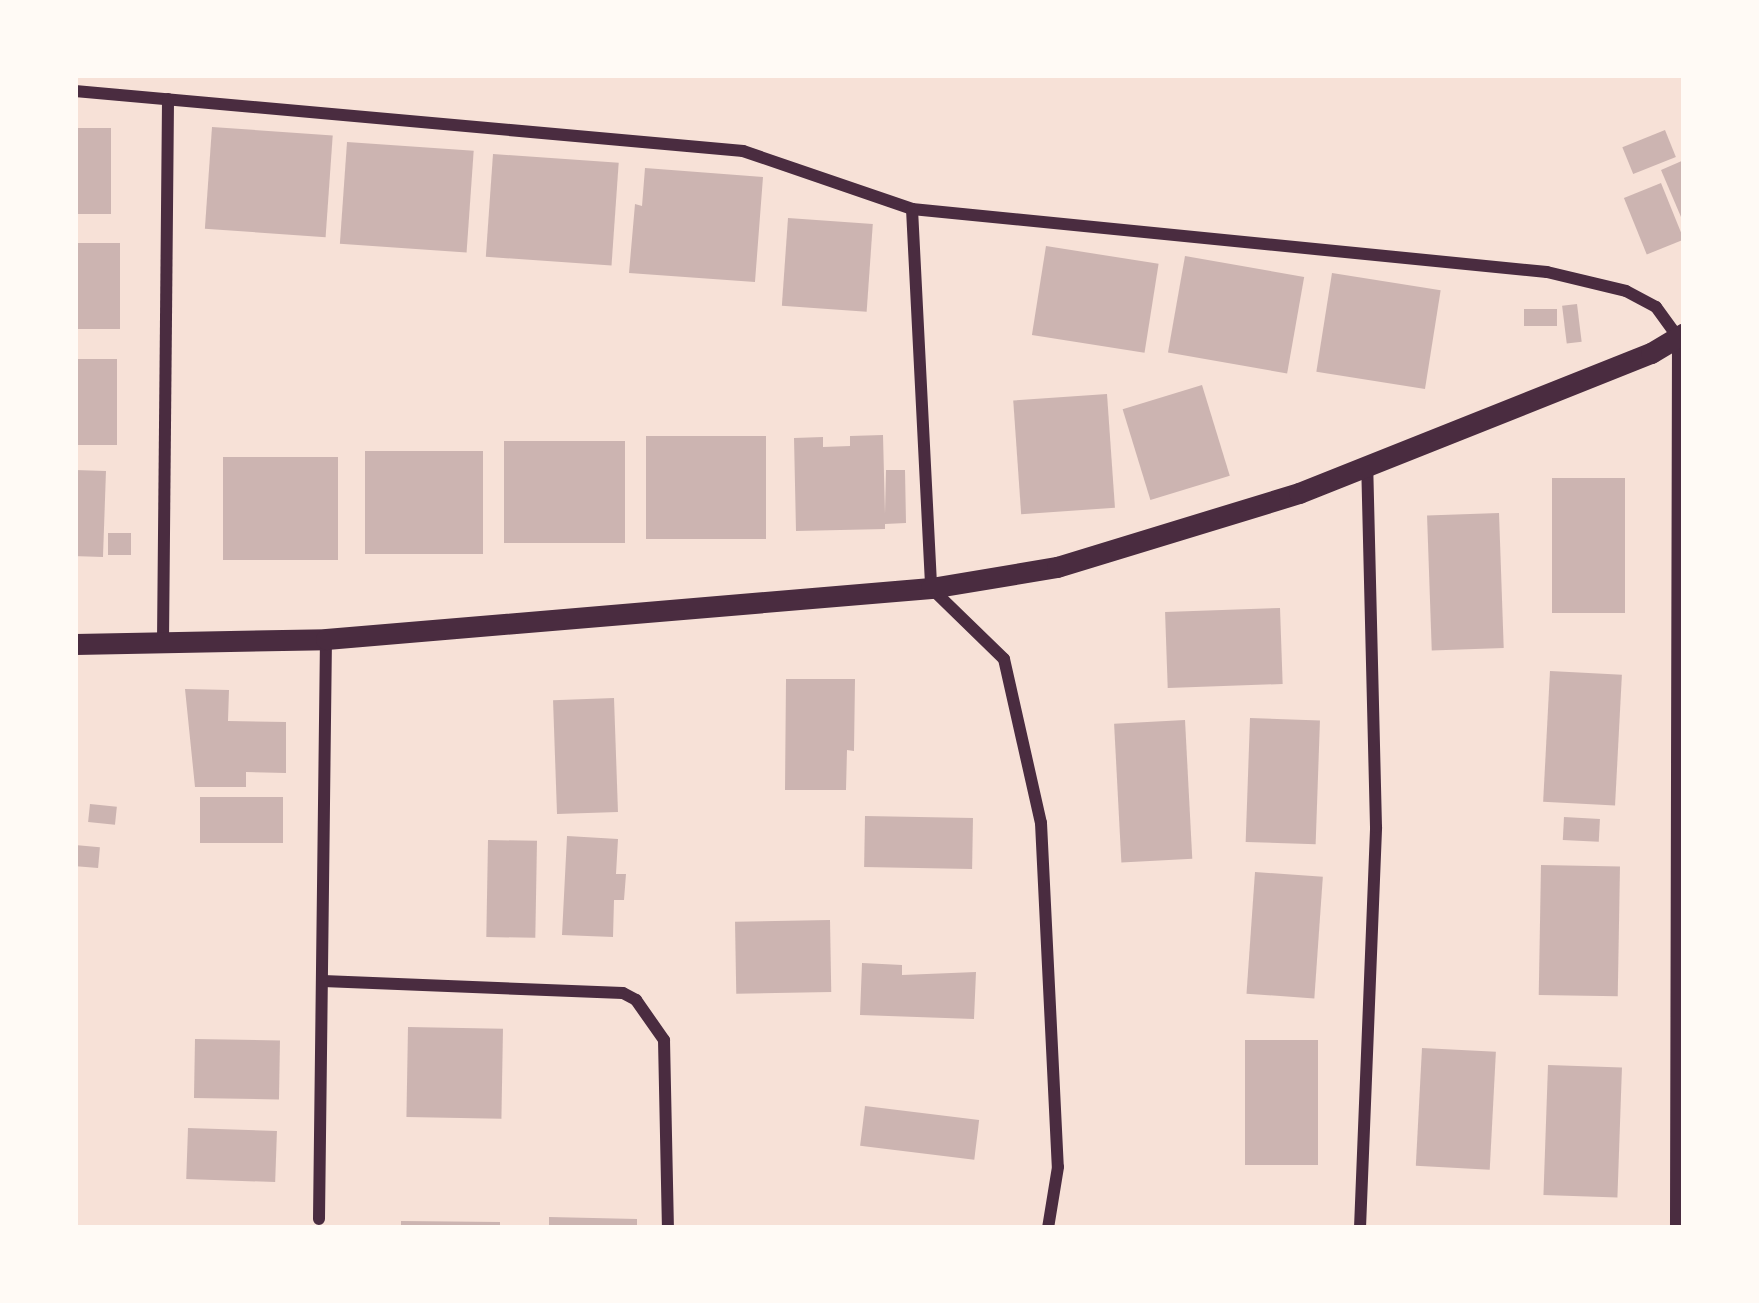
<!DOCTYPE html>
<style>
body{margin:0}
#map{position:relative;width:1759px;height:1303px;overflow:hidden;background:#f7e1d7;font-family:Ubuntu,sans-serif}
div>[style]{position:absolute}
.building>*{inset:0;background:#ccb4b1;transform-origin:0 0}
.minor>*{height:12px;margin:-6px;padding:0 6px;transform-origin:6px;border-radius:6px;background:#4a2c40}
.tertiary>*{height:21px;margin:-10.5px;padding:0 10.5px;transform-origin:10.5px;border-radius:10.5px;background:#4a2c40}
span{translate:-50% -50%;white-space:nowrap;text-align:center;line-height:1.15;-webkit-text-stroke:9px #fffaf5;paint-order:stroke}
.frame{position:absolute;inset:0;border:78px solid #fffaf5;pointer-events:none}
</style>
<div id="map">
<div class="building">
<i style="left:212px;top:127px;width:121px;height:102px;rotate:4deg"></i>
<i style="left:75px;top:128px;width:36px;height:86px"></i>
<i style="left:1665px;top:130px;width:29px;height:46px;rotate:68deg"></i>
<i style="left:347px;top:142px;width:127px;height:102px;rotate:4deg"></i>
<i style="left:493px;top:154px;width:126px;height:103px;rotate:4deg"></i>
<i style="clip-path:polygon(1684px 160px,1684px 224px,1661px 170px)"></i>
<i style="clip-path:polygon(645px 168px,763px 177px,755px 282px,629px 273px,635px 204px,642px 206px)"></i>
<i style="left:1661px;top:183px;width:61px;height:40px;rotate:68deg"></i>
<i style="left:788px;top:218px;width:85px;height:88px;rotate:4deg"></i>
<i style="left:75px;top:243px;width:45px;height:86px"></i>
<i style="left:1046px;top:246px;width:114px;height:90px;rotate:9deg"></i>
<i style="left:1185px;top:256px;width:121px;height:98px;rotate:10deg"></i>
<i style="left:1332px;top:273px;width:110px;height:100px;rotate:9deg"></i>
<i style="left:1577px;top:304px;width:38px;height:15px;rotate:83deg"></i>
<i style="left:1557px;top:309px;width:17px;height:33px;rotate:90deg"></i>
<i style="left:75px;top:359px;width:42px;height:86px"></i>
<i style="left:1202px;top:385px;width:95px;height:83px;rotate:73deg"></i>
<i style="left:1107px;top:394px;width:114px;height:94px;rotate:86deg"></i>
<i style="clip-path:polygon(883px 435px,885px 514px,886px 470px,905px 470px,906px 523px,885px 524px,885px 529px,796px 531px,794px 438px,823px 437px,823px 447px,850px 446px,850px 436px)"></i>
<i style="left:646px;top:436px;width:120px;height:103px"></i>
<i style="left:504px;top:441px;width:121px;height:102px"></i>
<i style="left:365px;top:451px;width:118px;height:103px"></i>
<i style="left:223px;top:457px;width:115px;height:103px"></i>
<i style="left:75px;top:470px;width:31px;height:86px;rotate:2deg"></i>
<i style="left:1552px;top:478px;width:73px;height:135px"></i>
<i style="left:1499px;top:513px;width:135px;height:72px;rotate:88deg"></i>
<i style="left:108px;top:533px;width:23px;height:22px"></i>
<i style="left:1280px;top:608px;width:76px;height:115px;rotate:88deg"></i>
<i style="left:1550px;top:671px;width:72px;height:131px;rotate:3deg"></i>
<i style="clip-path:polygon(786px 679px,855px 679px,854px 751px,847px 750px,846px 790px,785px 790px)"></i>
<i style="clip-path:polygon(185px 689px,229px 690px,228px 721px,286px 722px,286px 773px,246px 772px,246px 787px,195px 787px)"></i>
<i style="left:614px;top:698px;width:114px;height:61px;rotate:88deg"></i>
<i style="left:1250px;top:718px;width:70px;height:124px;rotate:2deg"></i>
<i style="left:1185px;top:720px;width:139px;height:71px;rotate:87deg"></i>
<i style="left:200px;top:797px;width:83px;height:46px"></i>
<i style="left:90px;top:804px;width:27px;height:18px;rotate:6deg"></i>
<i style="left:865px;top:816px;width:108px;height:51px;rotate:1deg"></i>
<i style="left:1564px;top:817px;width:36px;height:23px;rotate:3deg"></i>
<i style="clip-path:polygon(567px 836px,618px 839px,616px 874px,626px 874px,624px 900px,614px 900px,613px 937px,562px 935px)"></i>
<i style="left:488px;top:840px;width:49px;height:97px;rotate:1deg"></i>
<i style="left:75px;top:845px;width:25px;height:21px;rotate:5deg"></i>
<i style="left:1541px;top:865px;width:79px;height:130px;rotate:1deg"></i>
<i style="left:1255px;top:872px;width:68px;height:122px;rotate:4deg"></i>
<i style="left:830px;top:920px;width:72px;height:95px;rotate:89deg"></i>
<i style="clip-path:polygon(862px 963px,902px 965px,902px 975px,976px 972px,974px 1019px,860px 1015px)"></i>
<i style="left:408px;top:1027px;width:95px;height:90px;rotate:1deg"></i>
<i style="left:195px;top:1039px;width:85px;height:59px;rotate:1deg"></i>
<i style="left:1318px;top:1040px;width:125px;height:73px;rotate:90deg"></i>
<i style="left:1422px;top:1048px;width:74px;height:118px;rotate:3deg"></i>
<i style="left:1548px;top:1065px;width:74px;height:130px;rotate:2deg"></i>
<i style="left:865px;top:1106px;width:115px;height:40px;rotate:7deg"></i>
<i style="left:188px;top:1128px;width:89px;height:51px;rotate:2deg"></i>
<i style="clip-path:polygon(549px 1217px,637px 1219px,637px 1228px,549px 1228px)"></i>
<i style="clip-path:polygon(401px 1221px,500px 1222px,500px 1228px,401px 1228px)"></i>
</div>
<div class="minor">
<i style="left:75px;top:91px;width:671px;rotate:5.13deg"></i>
<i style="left:743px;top:151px;width:179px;rotate:18.9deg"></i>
<i style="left:912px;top:209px;width:638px;rotate:5.67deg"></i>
<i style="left:1547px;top:272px;width:81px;rotate:13.5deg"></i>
<i style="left:1626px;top:291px;width:34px;rotate:28deg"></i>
<i style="left:1656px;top:307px;width:37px;rotate:54deg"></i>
<i style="left:1678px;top:337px;width:891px;rotate:90.13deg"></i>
<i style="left:912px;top:209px;width:379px;rotate:87.1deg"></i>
<i style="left:931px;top:588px;width:102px;rotate:44.2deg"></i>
<i style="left:1004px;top:659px;width:168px;rotate:77.3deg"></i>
<i style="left:1041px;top:823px;width:344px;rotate:87.2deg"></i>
<i style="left:1058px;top:1167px;width:62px;rotate:99.3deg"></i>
<i style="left:163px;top:642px;width:543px;rotate:-89.47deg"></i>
<i style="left:323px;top:981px;width:300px;rotate:2.3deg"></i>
<i style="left:623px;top:993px;width:15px;rotate:28deg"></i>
<i style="left:636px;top:1000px;width:49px;rotate:55deg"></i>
<i style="left:664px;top:1040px;width:188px;rotate:88.8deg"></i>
<i style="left:319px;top:1219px;width:580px;rotate:-89.31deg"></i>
<i style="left:1360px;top:1228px;width:401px;rotate:-87.7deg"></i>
<i style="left:1376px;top:827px;width:361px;rotate:-91.4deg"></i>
</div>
<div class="tertiary">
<i style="left:75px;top:644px;width:251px;rotate:-1.1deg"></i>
<i style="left:326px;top:639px;width:607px;rotate:-4.82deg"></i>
<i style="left:931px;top:588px;width:128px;rotate:-9.5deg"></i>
<i style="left:1057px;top:567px;width:253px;rotate:-17deg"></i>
<i style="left:1299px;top:493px;width:379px;rotate:-21.7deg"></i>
<i style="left:1651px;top:353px;width:39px;rotate:-31deg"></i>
</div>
<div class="frame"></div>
</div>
